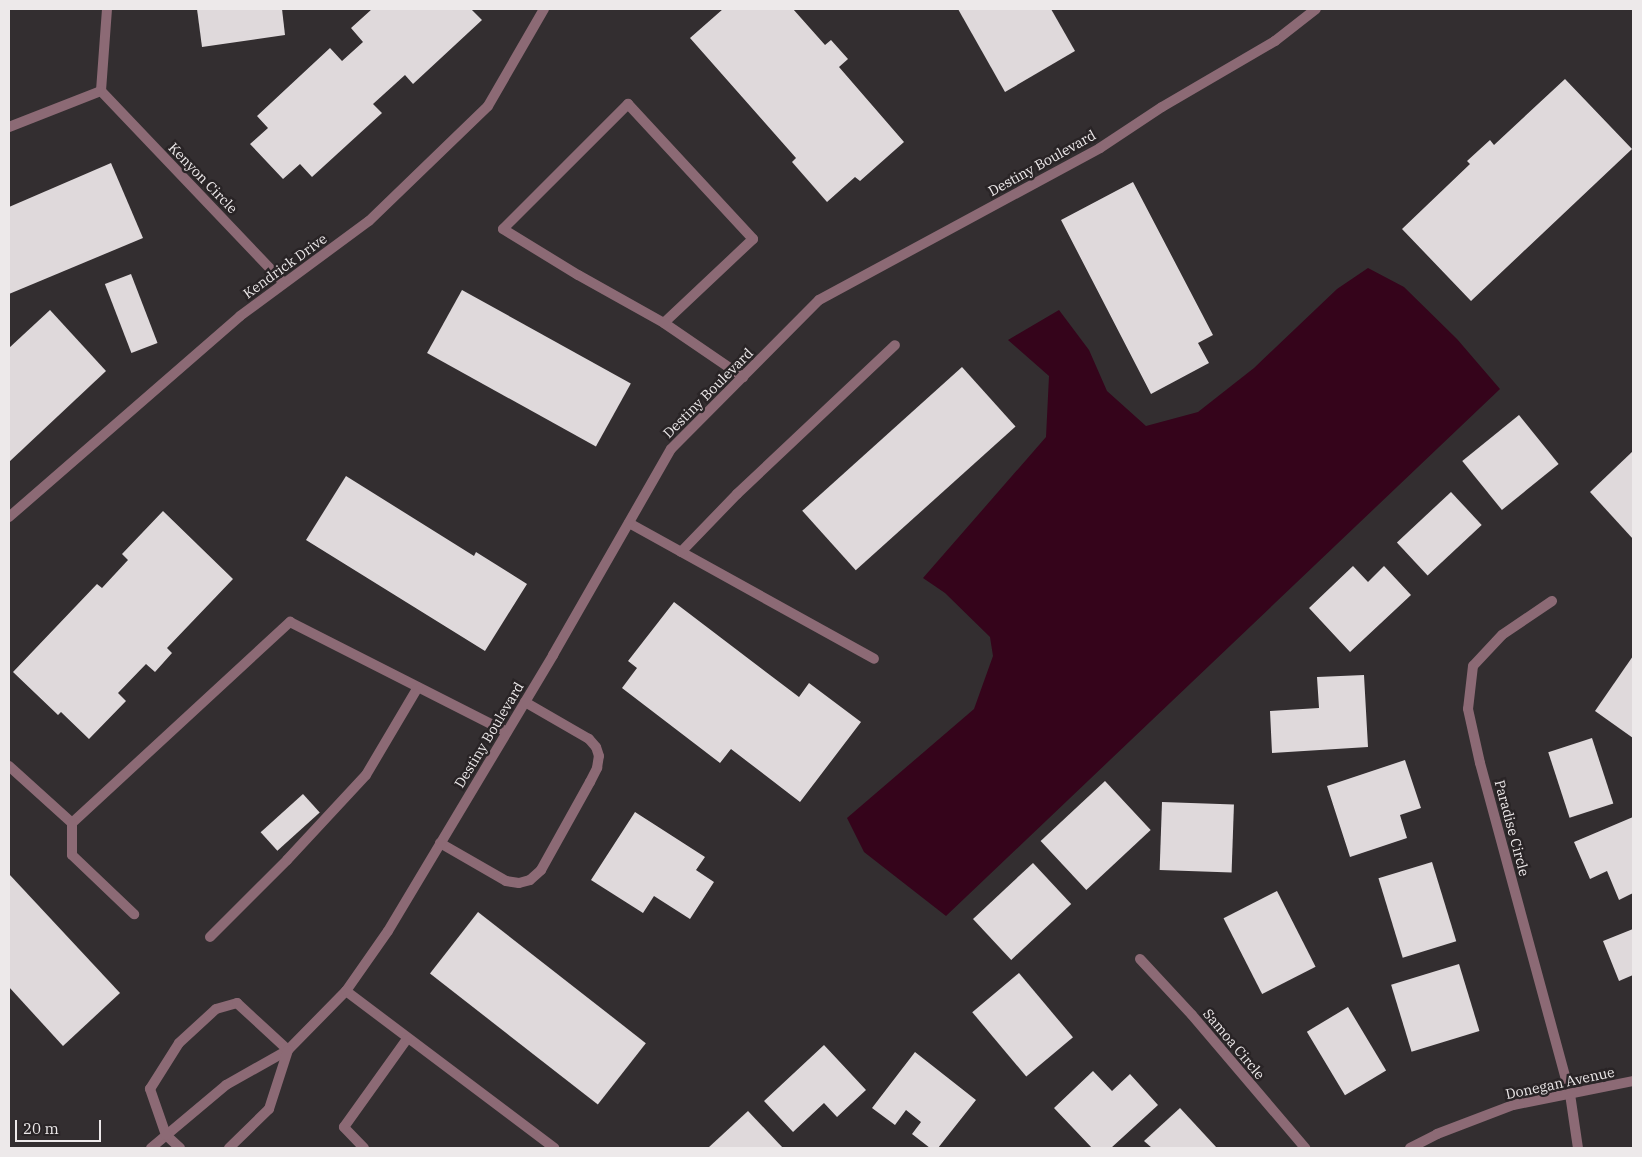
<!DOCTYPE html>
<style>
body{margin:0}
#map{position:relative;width:1642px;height:1157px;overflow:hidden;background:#332e30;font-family:"IBM Plex Serif",serif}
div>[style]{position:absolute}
.water>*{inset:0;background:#35041b}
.building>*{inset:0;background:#dfd9db;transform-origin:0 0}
.service>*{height:10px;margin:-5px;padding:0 5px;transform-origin:5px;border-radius:5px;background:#8c6a75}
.minor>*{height:10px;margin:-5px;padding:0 5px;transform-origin:5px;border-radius:5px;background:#8c6a75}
.tertiary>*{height:10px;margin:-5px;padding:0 5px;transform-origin:5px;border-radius:5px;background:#8c6a75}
span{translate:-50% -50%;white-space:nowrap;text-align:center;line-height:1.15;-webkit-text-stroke:5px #292426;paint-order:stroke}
.street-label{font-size:14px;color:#ede9ea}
.frame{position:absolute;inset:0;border:10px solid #ede9ea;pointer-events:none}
.scale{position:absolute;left:15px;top:1120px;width:86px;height:22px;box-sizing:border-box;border:2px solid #ede9ea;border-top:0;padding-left:6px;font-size:15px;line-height:18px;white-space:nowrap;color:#ede9ea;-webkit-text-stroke:4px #292426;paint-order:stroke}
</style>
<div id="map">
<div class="water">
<i style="clip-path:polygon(1368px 268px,1404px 287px,1457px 339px,1500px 389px,946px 916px,864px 852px,847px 818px,974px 709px,993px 656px,990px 637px,945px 593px,923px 578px,1046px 437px,1049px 376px,1008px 340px,1059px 310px,1089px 350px,1107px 391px,1146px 426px,1198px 412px,1254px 368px,1337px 289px)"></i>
</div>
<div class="building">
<i style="clip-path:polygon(197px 9px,282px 9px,285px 35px,202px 47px)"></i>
<i style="clip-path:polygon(372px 9px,471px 9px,482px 20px,413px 84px,405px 75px,373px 104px,382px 113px,312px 177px,300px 164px,283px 179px,250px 144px,268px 128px,257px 116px,330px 48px,342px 61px,363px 42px,351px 28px)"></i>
<i style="clip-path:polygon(723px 9px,793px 9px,825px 45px,831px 40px,848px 59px,839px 67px,904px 142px,860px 181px,855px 177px,827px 202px,792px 162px,796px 158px,690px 38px)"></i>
<i style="clip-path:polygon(958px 9px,1051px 9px,1075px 51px,1005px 92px)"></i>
<i style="clip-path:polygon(1565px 79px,1632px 149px,1471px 301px,1402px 229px,1470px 164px,1467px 161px,1490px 140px,1494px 145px)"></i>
<i style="clip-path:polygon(111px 163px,143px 238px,9px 294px,9px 207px)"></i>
<i style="clip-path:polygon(1133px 182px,1213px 335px,1198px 343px,1209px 363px,1151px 394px,1061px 220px)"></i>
<i style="left:131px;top:274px;width:74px;height:28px;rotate:69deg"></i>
<i style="left:462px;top:290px;width:193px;height:72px;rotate:29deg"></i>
<i style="clip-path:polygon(50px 310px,106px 371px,9px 462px,9px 348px)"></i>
<i style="left:962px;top:367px;width:80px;height:215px;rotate:48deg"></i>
<i style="left:1519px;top:415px;width:63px;height:73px;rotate:51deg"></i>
<i style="clip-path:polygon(1633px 451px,1633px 539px,1590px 492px)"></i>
<i style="clip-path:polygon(346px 476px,474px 556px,476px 552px,527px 584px,485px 651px,306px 540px)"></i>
<i style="left:1451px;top:492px;width:45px;height:74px;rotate:47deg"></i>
<i style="clip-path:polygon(163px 511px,233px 579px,167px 648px,172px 653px,155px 672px,146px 664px,118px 693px,126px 701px,89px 739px,61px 712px,58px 715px,13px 672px,97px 584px,102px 588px,128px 560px,122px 554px)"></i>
<i style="clip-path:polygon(1353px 566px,1368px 582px,1384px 566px,1411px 595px,1350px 652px,1309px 608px)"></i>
<i style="clip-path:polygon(674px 602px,799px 697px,809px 683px,861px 722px,800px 802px,731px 749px,720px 763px,622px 688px,637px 668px,628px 661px)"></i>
<i style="clip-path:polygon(1633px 656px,1633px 738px,1595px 711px)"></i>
<i style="clip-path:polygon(1364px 675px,1368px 747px,1272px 753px,1270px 711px,1319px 708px,1317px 677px)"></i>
<i style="left:1592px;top:738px;width:69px;height:46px;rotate:72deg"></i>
<i style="clip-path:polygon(1405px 760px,1421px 808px,1400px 815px,1407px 838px,1350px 857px,1327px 786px)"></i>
<i style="left:1105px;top:781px;width:67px;height:88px;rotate:47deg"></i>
<i style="left:303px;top:794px;width:25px;height:57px;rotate:48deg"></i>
<i style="left:1162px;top:802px;width:72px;height:68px;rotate:2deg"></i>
<i style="clip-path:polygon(635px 812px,705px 857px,696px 870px,714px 882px,690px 919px,654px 896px,643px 913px,591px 880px)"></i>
<i style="clip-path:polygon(1633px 817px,1633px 893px,1619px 900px,1607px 871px,1590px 879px,1574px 842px)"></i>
<i style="left:1432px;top:862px;width:83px;height:56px;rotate:73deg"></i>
<i style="left:1033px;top:863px;width:56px;height:82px;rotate:47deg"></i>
<i style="clip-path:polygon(9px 874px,120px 993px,63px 1046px,9px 987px)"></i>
<i style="left:1277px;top:891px;width:85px;height:60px;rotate:63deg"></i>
<i style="left:478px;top:912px;width:213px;height:78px;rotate:38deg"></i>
<i style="clip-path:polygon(1633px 929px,1633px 975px,1619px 981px,1603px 941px)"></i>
<i style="left:1459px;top:964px;width:70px;height:71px;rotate:73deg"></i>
<i style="left:1019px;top:973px;width:84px;height:61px;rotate:50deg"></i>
<i style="left:1348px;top:1007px;width:74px;height:48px;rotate:59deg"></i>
<i style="clip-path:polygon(824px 1045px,866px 1090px,837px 1117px,824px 1103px,793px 1132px,764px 1101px)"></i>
<i style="clip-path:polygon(915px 1052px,976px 1100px,938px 1148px,930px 1148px,912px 1134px,921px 1122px,906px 1110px,895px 1125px,872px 1108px)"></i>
<i style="clip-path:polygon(1093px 1071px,1112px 1091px,1130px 1074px,1158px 1105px,1111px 1148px,1092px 1148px,1054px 1108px)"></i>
<i style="clip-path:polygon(1180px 1108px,1217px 1148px,1152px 1148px,1144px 1141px)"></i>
<i style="clip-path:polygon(748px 1111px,783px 1148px,708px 1148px)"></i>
</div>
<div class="service">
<i style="left:107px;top:9px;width:82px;rotate:94.2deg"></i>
<i style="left:101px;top:91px;width:265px;rotate:46.4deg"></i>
<i style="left:9px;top:127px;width:99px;rotate:-21.4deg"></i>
<i style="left:664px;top:323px;width:98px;rotate:-150.8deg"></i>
<i style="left:578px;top:275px;width:88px;rotate:-148.5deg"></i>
<i style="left:503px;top:229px;width:177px;rotate:-45deg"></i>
<i style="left:628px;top:104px;width:184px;rotate:47.2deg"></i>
<i style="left:753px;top:239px;width:122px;rotate:136.7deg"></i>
<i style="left:664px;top:323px;width:96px;rotate:34.4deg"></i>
<i style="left:9px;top:517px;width:306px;rotate:-41deg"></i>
<i style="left:240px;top:316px;width:160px;rotate:-36.4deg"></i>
<i style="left:369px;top:221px;width:165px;rotate:-44deg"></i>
<i style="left:488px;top:106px;width:112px;rotate:-60deg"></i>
<i style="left:629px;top:523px;width:280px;rotate:29deg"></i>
<i style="left:681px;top:552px;width:81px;rotate:-46deg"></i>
<i style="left:737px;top:494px;width:217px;rotate:-43.3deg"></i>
<i style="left:9px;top:766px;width:85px;rotate:42.1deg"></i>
<i style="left:72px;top:823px;width:297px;rotate:-42.7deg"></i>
<i style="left:290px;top:622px;width:243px;rotate:26.9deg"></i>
<i style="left:72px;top:823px;width:32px;rotate:90deg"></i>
<i style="left:72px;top:855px;width:86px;rotate:43.6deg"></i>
<i style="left:440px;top:843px;width:76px;rotate:29.9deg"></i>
<i style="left:506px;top:881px;width:13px;rotate:9deg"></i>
<i style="left:519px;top:883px;width:11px;rotate:-15deg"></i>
<i style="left:530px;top:880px;width:15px;rotate:-42deg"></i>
<i style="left:541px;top:870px;width:101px;rotate:-60.9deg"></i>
<i style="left:590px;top:782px;width:16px;rotate:-63deg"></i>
<i style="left:597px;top:768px;width:12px;rotate:-81deg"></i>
<i style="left:599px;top:756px;width:9px;rotate:-108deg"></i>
<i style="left:596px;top:747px;width:11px;rotate:-131deg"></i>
<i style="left:589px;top:739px;width:74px;rotate:-150deg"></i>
<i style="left:210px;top:937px;width:109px;rotate:-45deg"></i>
<i style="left:287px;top:860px;width:116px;rotate:-47.1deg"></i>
<i style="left:366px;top:775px;width:102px;rotate:-59.4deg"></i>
<i style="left:346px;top:991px;width:261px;rotate:37deg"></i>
<i style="left:151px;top:1148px;width:98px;rotate:-40deg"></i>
<i style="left:226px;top:1085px;width:71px;rotate:-29.4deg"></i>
<i style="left:288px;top:1050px;width:83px;rotate:-45.5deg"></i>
<i style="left:346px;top:991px;width:73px;rotate:-55deg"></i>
<i style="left:388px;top:931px;width:322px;rotate:-59.1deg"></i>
<i style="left:553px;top:655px;width:237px;rotate:-60.2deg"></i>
<i style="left:671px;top:449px;width:210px;rotate:-45.2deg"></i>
<i style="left:819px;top:300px;width:319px;rotate:-28.4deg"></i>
<i style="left:1100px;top:148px;width:74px;rotate:-33.5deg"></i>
<i style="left:1162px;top:107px;width:131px;rotate:-30.3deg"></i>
<i style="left:1275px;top:41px;width:52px;rotate:-38deg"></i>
<i style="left:180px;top:1148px;width:19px;rotate:-137deg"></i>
<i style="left:166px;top:1135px;width:49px;rotate:-109.2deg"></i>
<i style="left:150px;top:1089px;width:54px;rotate:-57.8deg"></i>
<i style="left:179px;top:1043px;width:50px;rotate:-42.6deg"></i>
<i style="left:216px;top:1009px;width:22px;rotate:-16deg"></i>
<i style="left:237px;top:1003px;width:69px;rotate:42.7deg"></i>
<i style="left:229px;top:1148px;width:56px;rotate:-44.3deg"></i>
<i style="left:269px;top:1109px;width:62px;rotate:-72.1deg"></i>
<i style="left:364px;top:1148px;width:29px;rotate:-134deg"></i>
<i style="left:344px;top:1127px;width:108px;rotate:-54.4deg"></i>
</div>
<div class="minor">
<i style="left:1552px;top:601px;width:60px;rotate:145.8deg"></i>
<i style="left:1502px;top:635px;width:42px;rotate:133.1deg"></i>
<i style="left:1473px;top:666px;width:43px;rotate:96.6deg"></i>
<i style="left:1468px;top:709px;width:55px;rotate:77.5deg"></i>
<i style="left:1480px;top:763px;width:343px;rotate:74.8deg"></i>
<i style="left:1570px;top:1094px;width:55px;rotate:81.6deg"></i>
<i style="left:1140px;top:959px;width:76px;rotate:47.1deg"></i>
<i style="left:1192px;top:1015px;width:175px;rotate:49.6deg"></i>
</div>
<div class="tertiary">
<i style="left:1410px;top:1148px;width:30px;rotate:-27deg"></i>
<i style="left:1437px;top:1134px;width:81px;rotate:-20.9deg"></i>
<i style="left:1513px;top:1105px;width:122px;rotate:-11.3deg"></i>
</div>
<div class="street-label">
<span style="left:1042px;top:163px;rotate:-29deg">Destiny Boulevard</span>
<span style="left:203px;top:178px;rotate:46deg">Kenyon Circle</span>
<span style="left:285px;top:266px;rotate:-36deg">Kendrick Drive</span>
<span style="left:708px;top:393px;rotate:-45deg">Destiny Boulevard</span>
<span style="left:489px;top:735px;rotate:-59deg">Destiny Boulevard</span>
<span style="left:1512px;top:828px;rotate:75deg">Paradise Circle</span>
<span style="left:1234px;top:1044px;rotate:50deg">Samoa Circle</span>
<span style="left:1560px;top:1083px;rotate:-12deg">Donegan Avenue</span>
</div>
<div class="frame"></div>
<div class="scale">20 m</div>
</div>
